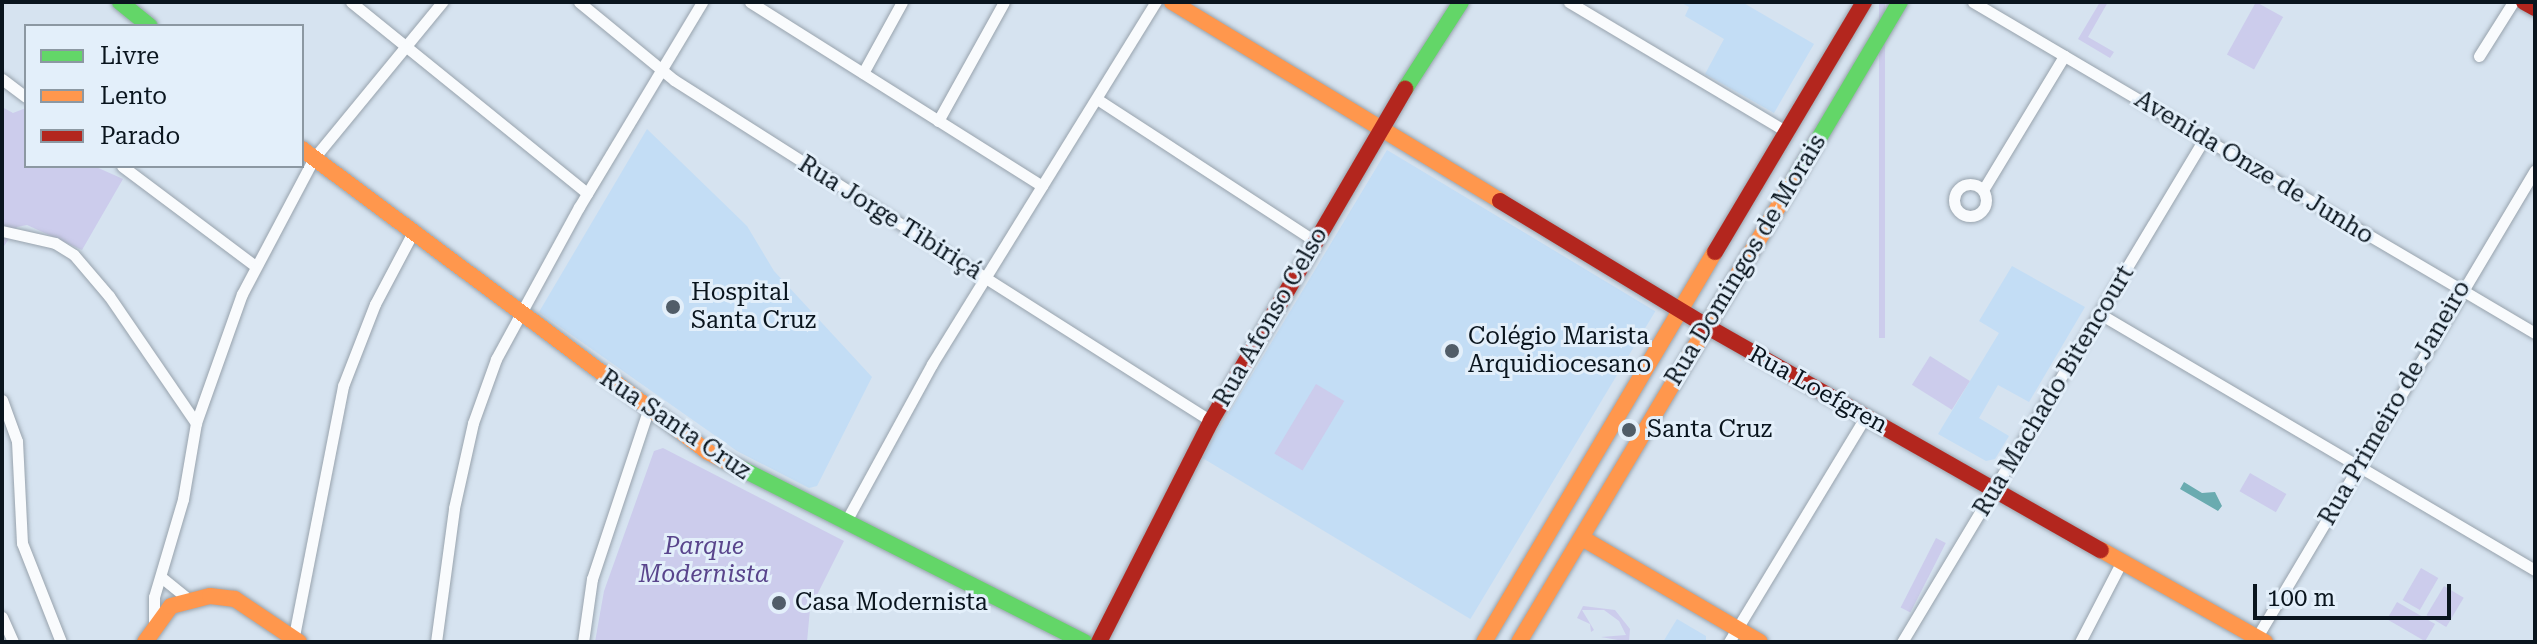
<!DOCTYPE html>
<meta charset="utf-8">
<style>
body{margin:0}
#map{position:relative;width:2537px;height:644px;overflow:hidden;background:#d6e3f0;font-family:"Roboto Serif",serif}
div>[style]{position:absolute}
.built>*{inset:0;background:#c3ddf5;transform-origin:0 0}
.green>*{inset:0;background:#ccccec;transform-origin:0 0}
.water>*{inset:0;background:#6aabb0}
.roads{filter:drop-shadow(0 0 2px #98a3ad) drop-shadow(0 0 2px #98a3ad)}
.street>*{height:11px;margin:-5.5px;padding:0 5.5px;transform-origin:5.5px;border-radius:5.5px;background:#f9fbfd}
.street>.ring{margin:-5.5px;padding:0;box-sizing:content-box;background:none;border:11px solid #f9fbfd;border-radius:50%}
.fast>*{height:16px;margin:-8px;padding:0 8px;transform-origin:8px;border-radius:8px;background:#63d668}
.slow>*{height:16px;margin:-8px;padding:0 8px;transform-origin:8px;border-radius:8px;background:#ff974d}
.jam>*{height:16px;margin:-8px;padding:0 8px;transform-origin:8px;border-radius:8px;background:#b3261e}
.dots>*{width:22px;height:22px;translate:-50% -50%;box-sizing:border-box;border:4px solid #e3effa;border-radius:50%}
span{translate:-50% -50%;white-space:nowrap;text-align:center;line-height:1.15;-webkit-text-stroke:6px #e3effa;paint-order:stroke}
.street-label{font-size:24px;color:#0a151e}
.poi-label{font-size:24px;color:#0a151e}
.left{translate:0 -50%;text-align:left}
.park-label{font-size:24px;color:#59458c;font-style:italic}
.frame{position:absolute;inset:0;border:4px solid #0a151e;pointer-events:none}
.legend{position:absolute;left:24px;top:24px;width:280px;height:144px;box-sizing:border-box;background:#e3effa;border:2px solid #8c98a2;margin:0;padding:10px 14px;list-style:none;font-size:24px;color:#0a151e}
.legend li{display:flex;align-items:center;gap:16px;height:40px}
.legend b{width:40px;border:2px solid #8c98a2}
.scale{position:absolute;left:2253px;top:584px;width:198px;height:36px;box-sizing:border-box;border:4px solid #0a151e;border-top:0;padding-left:10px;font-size:24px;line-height:28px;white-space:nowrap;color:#0a151e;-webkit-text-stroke:6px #e3effa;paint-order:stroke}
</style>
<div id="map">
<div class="built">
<i style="clip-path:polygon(1680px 2px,1742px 2px,1814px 44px,1774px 113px,1705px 74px,1724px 39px,1685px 16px,1689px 7px)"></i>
<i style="clip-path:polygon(647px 129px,747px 226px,774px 271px,872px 377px,817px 486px,809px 488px,737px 451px,539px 312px)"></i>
<i style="left:1387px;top:150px;width:313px;height:359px;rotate:31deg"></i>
<i style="clip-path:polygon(2012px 266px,2085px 307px,2029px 402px,1998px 385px,1979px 418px,2009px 436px,1995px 459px,1986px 461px,1938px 434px,1999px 333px,1979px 321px)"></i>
<i style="clip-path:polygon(1677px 619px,1706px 636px,1706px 642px,1663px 642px)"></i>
</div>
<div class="green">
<i style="left:1879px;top:2px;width:6px;height:336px"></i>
<i style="clip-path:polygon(2100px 2px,2108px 2px,2088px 37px,2114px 52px,2110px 58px,2078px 39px)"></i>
<i style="left:2256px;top:2px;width:31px;height:60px;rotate:29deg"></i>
<i style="clip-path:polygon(2px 107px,13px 113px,26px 108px,26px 166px,94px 166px,123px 179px,82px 250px,27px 225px,17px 227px,2px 249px)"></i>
<i style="left:1930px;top:356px;width:47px;height:34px;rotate:32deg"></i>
<i style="left:1316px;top:384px;width:33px;height:81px;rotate:31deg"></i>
<i style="clip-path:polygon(663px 448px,844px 541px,810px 609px,807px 642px,595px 642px,604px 591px,654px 451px)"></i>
<i style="left:2250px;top:473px;width:42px;height:21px;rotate:30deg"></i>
<i style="left:1936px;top:538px;width:11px;height:78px;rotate:27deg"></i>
<i style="left:2421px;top:568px;width:20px;height:37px;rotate:30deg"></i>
<i style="left:2444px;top:586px;width:23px;height:34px;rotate:31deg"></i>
<i style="left:2397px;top:602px;width:44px;height:20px;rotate:30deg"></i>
<i style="clip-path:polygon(1583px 606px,1615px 610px,1630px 629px,1629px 642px,1601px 637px,1626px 635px,1619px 621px,1604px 610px,1582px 610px,1594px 630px,1591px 632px,1590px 624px,1577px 618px)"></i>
</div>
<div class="water">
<i style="clip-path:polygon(2184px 482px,2202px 493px,2215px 492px,2222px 506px,2218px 511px,2180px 489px)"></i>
</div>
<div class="roads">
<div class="street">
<i style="left:351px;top:2px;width:304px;rotate:39deg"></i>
<i style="left:579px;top:2px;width:123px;rotate:39.4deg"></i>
<i style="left:674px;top:80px;width:636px;rotate:32.42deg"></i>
<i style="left:750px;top:2px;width:345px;rotate:32.2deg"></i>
<i style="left:1569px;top:2px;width:254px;rotate:30.8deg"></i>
<i style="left:1973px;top:2px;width:652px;rotate:30.5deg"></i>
<i style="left:2479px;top:56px;width:64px;rotate:-57.8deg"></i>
<i style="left:863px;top:73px;width:81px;rotate:-61.2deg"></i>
<i style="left:2px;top:79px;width:30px;rotate:37deg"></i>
<i style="left:1097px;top:99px;width:260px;rotate:33.1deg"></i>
<i style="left:938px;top:121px;width:136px;rotate:-61deg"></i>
<i style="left:122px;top:166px;width:166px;rotate:36.9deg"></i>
<i class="ring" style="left:1954px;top:184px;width:21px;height:21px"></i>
<i style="left:1983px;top:190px;width:157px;rotate:-58.8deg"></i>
<i style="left:2px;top:231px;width:54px;rotate:12.8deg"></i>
<i style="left:55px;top:243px;width:22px;rotate:32deg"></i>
<i style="left:74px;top:255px;width:54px;rotate:49.5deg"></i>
<i style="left:109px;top:296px;width:154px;rotate:55.6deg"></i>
<i style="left:2100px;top:314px;width:505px;rotate:30.48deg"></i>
<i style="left:2px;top:400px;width:44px;rotate:69.9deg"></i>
<i style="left:17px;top:441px;width:102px;rotate:87.2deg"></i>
<i style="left:22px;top:543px;width:106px;rotate:68.5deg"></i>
<i style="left:845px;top:523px;width:181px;rotate:-61.3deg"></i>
<i style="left:932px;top:364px;width:426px;rotate:-58.3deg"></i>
<i style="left:161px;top:577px;width:33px;rotate:39deg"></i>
<i style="left:2px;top:617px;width:27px;rotate:66deg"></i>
<i style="left:154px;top:626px;width:29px;rotate:-90deg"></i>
<i style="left:154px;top:597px;width:102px;rotate:-73.5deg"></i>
<i style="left:183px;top:499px;width:77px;rotate:-80.3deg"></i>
<i style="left:196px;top:423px;width:137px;rotate:-70.4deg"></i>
<i style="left:242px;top:294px;width:154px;rotate:-62.1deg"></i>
<i style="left:314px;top:158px;width:202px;rotate:-50.6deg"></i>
<i style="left:293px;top:641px;width:260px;rotate:-78.9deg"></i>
<i style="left:343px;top:386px;width:88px;rotate:-68.7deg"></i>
<i style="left:375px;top:304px;width:79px;rotate:-62.1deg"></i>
<i style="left:436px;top:642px;width:135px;rotate:-82.3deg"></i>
<i style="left:454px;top:508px;width:87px;rotate:-77.4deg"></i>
<i style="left:473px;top:423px;width:68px;rotate:-70.2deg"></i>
<i style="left:496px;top:359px;width:173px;rotate:-61.4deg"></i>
<i style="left:579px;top:207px;width:239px;rotate:-59deg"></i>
<i style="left:583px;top:642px;width:64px;rotate:-81.9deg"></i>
<i style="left:592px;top:579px;width:177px;rotate:-71.6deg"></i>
<i style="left:1729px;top:642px;width:264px;rotate:-58.8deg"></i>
<i style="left:1902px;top:642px;width:587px;rotate:-59.02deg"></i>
<i style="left:2080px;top:642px;width:91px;rotate:-62.6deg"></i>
<i style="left:2254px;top:642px;width:549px;rotate:-59.23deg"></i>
</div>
<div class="fast">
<i style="left:120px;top:2px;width:38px;rotate:39deg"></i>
<i style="left:1405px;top:89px;width:103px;rotate:-57.2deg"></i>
<i style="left:1793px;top:182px;width:209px;rotate:-59.3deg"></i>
<i style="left:738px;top:467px;width:388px;rotate:26.8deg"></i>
</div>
<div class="slow">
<i style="left:1172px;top:2px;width:384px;rotate:31.2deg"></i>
<i style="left:302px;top:149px;width:507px;rotate:36.73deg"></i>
<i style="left:708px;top:452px;width:34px;rotate:27deg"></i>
<i style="left:1582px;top:538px;width:206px;rotate:30.3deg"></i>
<i style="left:2101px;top:550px;width:188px;rotate:29.3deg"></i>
<i style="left:145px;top:642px;width:44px;rotate:-54.2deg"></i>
<i style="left:171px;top:606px;width:40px;rotate:-14.4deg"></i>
<i style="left:210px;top:596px;width:25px;rotate:7deg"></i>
<i style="left:235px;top:599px;width:77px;rotate:33.9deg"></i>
<i style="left:1484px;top:642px;width:453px;rotate:-59.4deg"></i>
<i style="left:1519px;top:642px;width:535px;rotate:-59.22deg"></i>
</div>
<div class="jam">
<i style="left:2524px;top:2px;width:13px;rotate:29deg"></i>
<i style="left:1500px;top:201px;width:241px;rotate:31.2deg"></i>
<i style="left:1706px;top:326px;width:454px;rotate:29.6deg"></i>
<i style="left:1715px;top:252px;width:291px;rotate:-59.2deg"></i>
<i style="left:1099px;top:642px;width:248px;rotate:-63.1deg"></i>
<i style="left:1211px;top:421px;width:385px;rotate:-59.7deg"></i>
</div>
</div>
<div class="dots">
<i style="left:673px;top:307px;background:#515d68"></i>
<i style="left:1452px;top:351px;background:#515d68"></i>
<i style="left:1629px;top:430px;background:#515d68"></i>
<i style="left:779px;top:603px;background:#515d68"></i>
</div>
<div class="street-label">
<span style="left:2254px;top:168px;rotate:31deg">Avenida Onze de Junho</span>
<span style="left:890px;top:218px;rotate:32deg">Rua Jorge Tibiriçá</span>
<span style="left:1746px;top:260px;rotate:-59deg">Rua Domingos de Morais</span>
<span style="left:1271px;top:317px;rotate:-60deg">Rua Afonso Celso</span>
<span style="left:1818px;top:390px;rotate:29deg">Rua Loefgren</span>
<span style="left:2054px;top:391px;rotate:-59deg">Rua Machado Bitencourt</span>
<span style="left:2395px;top:403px;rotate:-60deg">Rua Primeiro de Janeiro</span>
<span style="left:675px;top:425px;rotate:34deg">Rua Santa Cruz</span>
</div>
<div class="poi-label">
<span class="left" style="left:691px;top:307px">Hospital<br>Santa Cruz</span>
<span class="left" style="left:1468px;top:351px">Colégio Marista<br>Arquidiocesano</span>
<span class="left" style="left:1647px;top:430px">Santa Cruz</span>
<span class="left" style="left:795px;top:603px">Casa Modernista</span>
</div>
<div class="park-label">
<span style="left:704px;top:561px">Parque<br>Modernista</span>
</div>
<div class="frame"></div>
<ul class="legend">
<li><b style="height:10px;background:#63d668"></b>Livre</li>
<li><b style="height:10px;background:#ff974d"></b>Lento</li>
<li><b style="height:10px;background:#b3261e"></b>Parado</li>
</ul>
<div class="scale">100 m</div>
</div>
